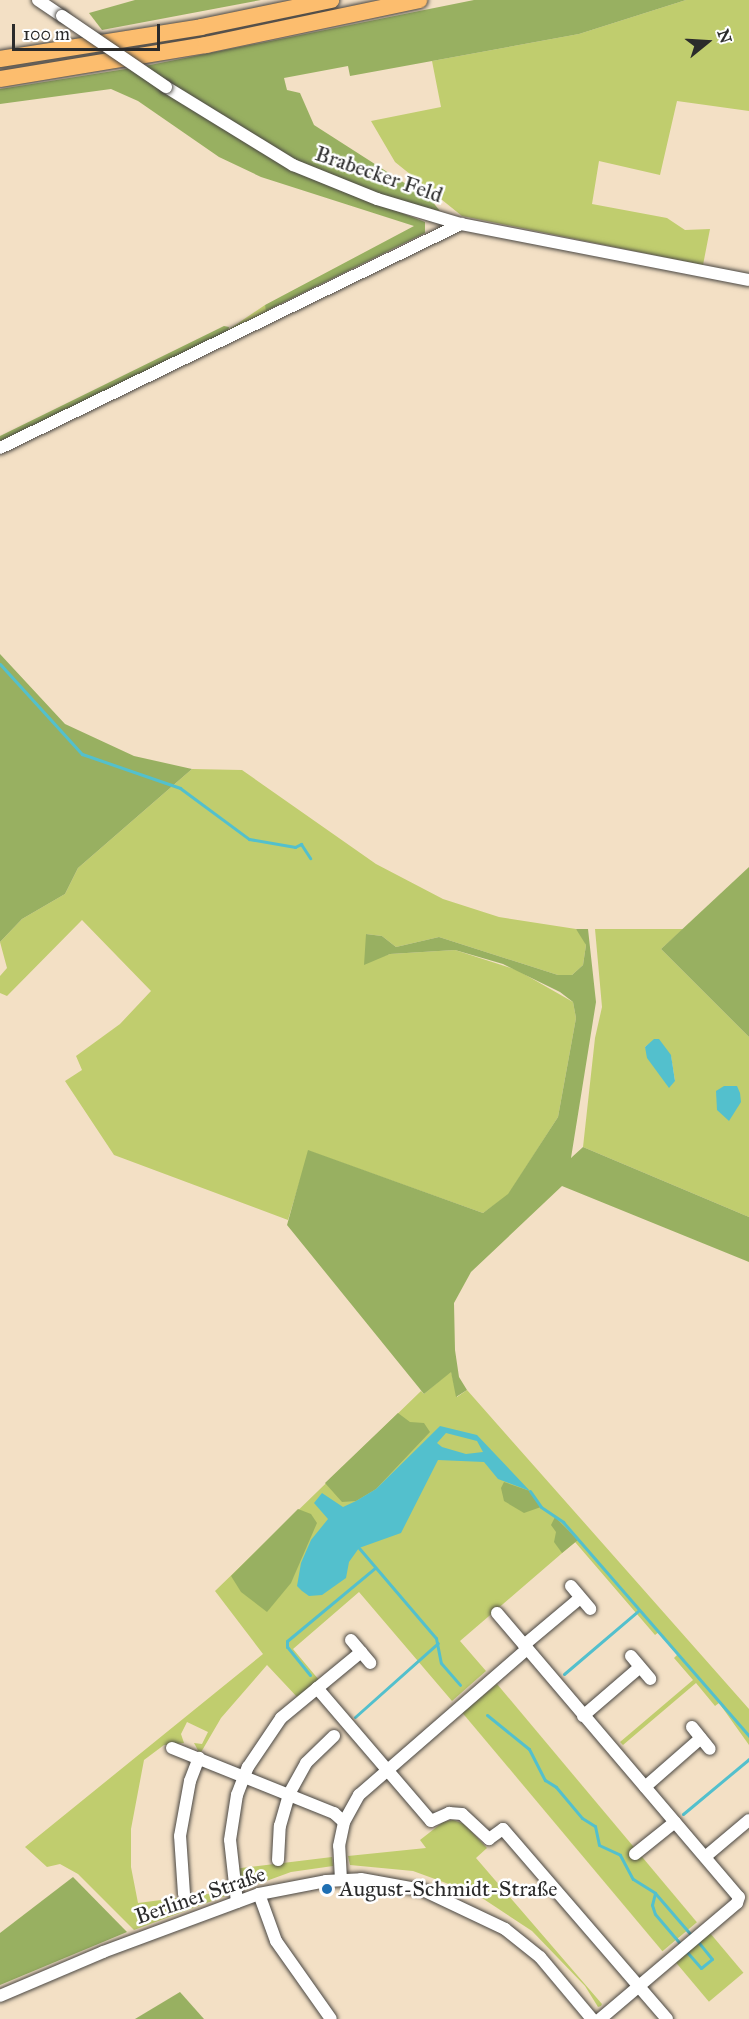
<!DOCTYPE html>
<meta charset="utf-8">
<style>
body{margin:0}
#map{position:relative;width:749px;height:2019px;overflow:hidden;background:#f3e0c5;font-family:"IM FELL Great Primer",serif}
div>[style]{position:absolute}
.green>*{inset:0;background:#c0cd6e;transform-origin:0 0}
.forest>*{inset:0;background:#98b061}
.water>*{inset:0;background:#53c0cd}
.stream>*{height:3px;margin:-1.5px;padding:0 1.5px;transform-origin:1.5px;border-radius:1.5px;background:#53c0cd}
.roads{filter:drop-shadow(0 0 2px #494642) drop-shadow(0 0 2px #494642)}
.minor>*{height:12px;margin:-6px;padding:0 6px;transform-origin:6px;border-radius:6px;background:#fff}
.highway>*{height:16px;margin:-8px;padding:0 8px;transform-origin:8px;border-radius:8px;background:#fcbd6e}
.bridges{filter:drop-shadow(0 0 2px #494642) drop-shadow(0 0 2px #494642)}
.minor-bridge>*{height:12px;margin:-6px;padding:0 6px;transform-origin:6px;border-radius:6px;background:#fff}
.dots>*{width:16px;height:16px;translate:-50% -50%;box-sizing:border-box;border:3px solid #fff;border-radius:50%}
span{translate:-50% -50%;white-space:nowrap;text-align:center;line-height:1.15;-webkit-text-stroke:5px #fff;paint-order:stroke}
.street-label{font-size:22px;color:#2b2b2b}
.poi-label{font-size:22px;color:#2b2b2b}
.left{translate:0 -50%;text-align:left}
.north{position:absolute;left:677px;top:12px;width:60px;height:60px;-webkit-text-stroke:4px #fff;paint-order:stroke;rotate:72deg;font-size:16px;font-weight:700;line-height:24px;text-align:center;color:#2b2b2b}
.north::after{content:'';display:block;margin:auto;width:21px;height:27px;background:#2b2b2b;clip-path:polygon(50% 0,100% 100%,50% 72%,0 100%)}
.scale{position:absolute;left:12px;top:24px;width:148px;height:27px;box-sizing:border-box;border:3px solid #2b2b2b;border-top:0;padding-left:8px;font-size:18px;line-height:21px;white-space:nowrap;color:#2b2b2b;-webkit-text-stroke:4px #fff;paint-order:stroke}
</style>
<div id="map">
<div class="green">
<i style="clip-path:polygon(686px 0,749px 0,749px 111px,677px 101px,660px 175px,599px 161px,592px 204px,667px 218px,685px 230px,710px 229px,703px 265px,462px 216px,395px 162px,371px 121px,441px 107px,432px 61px,579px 34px)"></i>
<i style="left:265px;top:305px;width:7px;height:46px;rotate:56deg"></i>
<i style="clip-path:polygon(192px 769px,242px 770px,376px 864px,443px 899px,499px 917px,576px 929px,582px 934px,586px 945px,583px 965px,572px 975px,558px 975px,439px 937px,396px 947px,382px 936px,366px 934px,367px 961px,390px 954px,455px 950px,517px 970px,573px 1002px,576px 1018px,558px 1117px,508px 1195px,483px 1213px,309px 1151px,288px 1220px,114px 1155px,65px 1081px,82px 1070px,76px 1056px,120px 1024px,151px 991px,82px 920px,7px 996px,0 993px,0 976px,7px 968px,0 942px,22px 919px,65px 894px,78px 868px)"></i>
<i style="clip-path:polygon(evenodd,595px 929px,683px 929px,661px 949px,749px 1037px,749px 1217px,583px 1147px,595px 1038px,602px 1007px,595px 929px,650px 1043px,671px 1056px,675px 1081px,654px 1065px,645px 1047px,650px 1043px)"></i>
<i style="clip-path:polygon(451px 1371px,457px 1397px,467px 1390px,749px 1709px,749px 1745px,719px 1703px,715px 1706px,696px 1683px,623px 1745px,620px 1742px,693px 1680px,674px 1658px,678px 1654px,659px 1632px,655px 1635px,575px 1542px,460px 1641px,486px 1671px,452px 1701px,359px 1592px,293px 1649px,319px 1680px,298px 1698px,267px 1665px,221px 1718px,200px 1754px,194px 1743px,202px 1744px,208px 1732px,187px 1722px,181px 1734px,184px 1743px,164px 1745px,144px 1760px,131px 1829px,131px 1867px,138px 1903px,230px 1891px,231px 1894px,134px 1930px,78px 1874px,60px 1864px,47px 1867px,25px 1847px,263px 1654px,215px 1591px,421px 1391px,424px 1394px)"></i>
<i style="left:497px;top:1684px;width:311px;height:45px;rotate:50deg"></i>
<i style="clip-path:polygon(453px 1820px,464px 1824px,487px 1848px,476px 1858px,602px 2004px,601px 2006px,598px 2007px,585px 1986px,532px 1931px,476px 1894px,413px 1871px,350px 1865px,348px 1856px,426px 1848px,420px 1840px,443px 1822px)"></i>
<i style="clip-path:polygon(332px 1857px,333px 1866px,291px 1872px,236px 1892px,233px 1869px)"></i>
<i style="left:710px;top:1933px;width:52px;height:45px;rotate:50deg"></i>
</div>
<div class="forest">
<i style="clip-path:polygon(135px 0,261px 0,102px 30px,89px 13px)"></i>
<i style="clip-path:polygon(474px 0,686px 0,579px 34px,350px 76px,348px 66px,284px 78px,287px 90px,300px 93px,314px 125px,431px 200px,440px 211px,378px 196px,274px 151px,145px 66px)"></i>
<i style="clip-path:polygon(132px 68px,335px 187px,425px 222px,425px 233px,266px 311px,265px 305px,414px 226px,261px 177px,219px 157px,138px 101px,111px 89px,0 104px,0 89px)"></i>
<i style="clip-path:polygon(224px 326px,229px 327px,228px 332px,0 441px,0 436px)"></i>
<i style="clip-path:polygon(0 654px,65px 724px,134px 756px,192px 769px,78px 868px,65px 894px,22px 919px,0 942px)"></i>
<i style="clip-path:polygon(749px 867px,749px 1037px,661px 949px)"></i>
<i style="clip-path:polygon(576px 929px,588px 929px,596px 1002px,571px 1158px,583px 1147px,749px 1217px,749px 1262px,562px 1186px,471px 1272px,454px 1303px,455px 1350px,459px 1377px,467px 1390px,456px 1397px,451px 1372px,424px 1394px,287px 1225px,308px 1150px,483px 1213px,508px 1194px,558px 1117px,576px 1018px,573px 1002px,560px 992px,503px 964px,455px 950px,390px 954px,364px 965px,366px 934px,382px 936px,396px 947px,439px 937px,558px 975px,572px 975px,583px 965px,586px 945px)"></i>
<i style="clip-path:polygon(398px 1413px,410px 1422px,424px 1423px,430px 1432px,376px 1489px,356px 1501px,342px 1502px,325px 1483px)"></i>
<i style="clip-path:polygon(504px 1482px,530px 1491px,541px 1507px,524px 1513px,504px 1501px,501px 1488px)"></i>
<i style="clip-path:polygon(298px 1509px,311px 1514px,317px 1523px,291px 1583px,267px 1612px,241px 1592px,231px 1576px)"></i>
<i style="clip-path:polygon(555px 1517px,578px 1540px,562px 1553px,554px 1542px,556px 1532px,551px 1525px)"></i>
<i style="clip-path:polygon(73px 1877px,127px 1932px,0 1985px,0 1933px)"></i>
<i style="clip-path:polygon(180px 1992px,204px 2019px,135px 2019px)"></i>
</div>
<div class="water">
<i style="clip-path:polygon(654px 1039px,659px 1039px,671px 1055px,675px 1081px,669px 1088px,647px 1058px,645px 1047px)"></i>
<i style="clip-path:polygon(724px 1086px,737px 1086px,740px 1093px,741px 1102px,729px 1121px,717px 1110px,716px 1091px)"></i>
<i style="clip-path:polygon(evenodd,440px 1426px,477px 1435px,530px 1491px,498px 1479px,484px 1462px,438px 1460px,401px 1533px,359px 1548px,349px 1562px,346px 1578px,322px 1595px,309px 1596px,302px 1591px,297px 1586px,301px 1563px,311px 1540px,328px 1519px,314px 1503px,322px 1493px,343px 1507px,356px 1501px,376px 1489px,440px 1426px,446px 1433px,477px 1441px,483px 1452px,466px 1454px,442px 1447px,437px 1443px,446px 1433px)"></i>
</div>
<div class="stream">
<i style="left:0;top:664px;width:122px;rotate:47.7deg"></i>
<i style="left:82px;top:754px;width:104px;rotate:19.1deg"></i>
<i style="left:180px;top:788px;width:86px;rotate:36.5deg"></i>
<i style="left:249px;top:839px;width:47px;rotate:9.9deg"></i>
<i style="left:295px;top:847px;width:7px;rotate:-27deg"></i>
<i style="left:301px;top:844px;width:17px;rotate:57deg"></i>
<i style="left:530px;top:1491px;width:19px;rotate:55deg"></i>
<i style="left:541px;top:1507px;width:27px;rotate:34deg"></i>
<i style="left:563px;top:1522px;width:284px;rotate:49deg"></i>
<i style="left:359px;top:1548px;width:118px;rotate:49.5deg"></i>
<i style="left:436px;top:1638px;width:25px;rotate:79deg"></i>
<i style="left:441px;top:1663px;width:29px;rotate:49deg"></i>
<i style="left:564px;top:1674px;width:97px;rotate:-40.4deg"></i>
<i style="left:310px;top:1675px;width:36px;rotate:-129deg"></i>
<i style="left:287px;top:1647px;width:6px;rotate:-90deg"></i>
<i style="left:287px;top:1641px;width:114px;rotate:-39.7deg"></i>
<i style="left:487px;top:1715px;width:54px;rotate:39deg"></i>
<i style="left:529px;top:1749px;width:35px;rotate:63deg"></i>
<i style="left:545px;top:1780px;width:13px;rotate:32deg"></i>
<i style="left:556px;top:1787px;width:40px;rotate:50deg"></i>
<i style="left:582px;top:1818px;width:15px;rotate:32deg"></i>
<i style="left:595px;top:1826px;width:19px;rotate:78deg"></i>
<i style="left:599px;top:1845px;width:23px;rotate:25deg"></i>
<i style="left:620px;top:1855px;width:27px;rotate:62deg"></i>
<i style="left:633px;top:1879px;width:26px;rotate:32deg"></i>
<i style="left:655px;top:1893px;width:12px;rotate:104deg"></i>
<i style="left:652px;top:1905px;width:9px;rotate:72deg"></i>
<i style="left:655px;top:1914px;width:43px;rotate:49.7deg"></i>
<i style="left:355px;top:1717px;width:111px;rotate:-41.7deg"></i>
<i style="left:683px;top:1814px;width:86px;rotate:-39.8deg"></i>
<i style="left:655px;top:1893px;width:58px;rotate:49.2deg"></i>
<i style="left:687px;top:1952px;width:21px;rotate:49deg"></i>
<i style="left:701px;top:1968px;width:14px;rotate:-39deg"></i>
<i style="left:712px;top:1959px;width:22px;rotate:-129deg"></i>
</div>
<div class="roads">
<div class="minor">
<i style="left:38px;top:0;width:29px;rotate:34deg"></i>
<i style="left:166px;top:87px;width:149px;rotate:31.6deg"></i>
<i style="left:293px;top:165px;width:91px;rotate:22deg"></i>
<i style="left:377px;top:199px;width:88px;rotate:16.6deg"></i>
<i style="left:461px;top:224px;width:293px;rotate:11deg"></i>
<i style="left:0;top:448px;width:513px;rotate:-25.92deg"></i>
<i style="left:571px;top:1586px;width:30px;rotate:50deg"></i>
<i style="left:497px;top:1613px;width:373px;rotate:49.6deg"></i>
<i style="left:739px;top:1897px;width:6px;rotate:108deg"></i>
<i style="left:737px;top:1903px;width:180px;rotate:139.7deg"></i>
<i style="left:351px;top:1640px;width:30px;rotate:50deg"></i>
<i style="left:524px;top:1645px;width:73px;rotate:-40deg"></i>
<i style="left:631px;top:1656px;width:30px;rotate:50deg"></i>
<i style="left:317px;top:1688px;width:175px;rotate:49.4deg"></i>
<i style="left:431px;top:1821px;width:20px;rotate:-24deg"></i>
<i style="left:449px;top:1813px;width:13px;rotate:4deg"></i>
<i style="left:462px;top:1814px;width:37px;rotate:43deg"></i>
<i style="left:489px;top:1839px;width:17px;rotate:-36deg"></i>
<i style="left:503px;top:1829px;width:251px;rotate:49.2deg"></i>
<i style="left:583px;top:1716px;width:75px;rotate:-40.7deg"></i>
<i style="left:692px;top:1727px;width:28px;rotate:51deg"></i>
<i style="left:172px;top:1748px;width:175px;rotate:21.9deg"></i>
<i style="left:334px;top:1813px;width:13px;rotate:42deg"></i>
<i style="left:645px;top:1787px;width:74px;rotate:-41.2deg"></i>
<i style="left:635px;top:1854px;width:51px;rotate:-38.7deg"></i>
<i style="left:705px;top:1857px;width:57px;rotate:-40.1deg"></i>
<i style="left:278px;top:1860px;width:34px;rotate:-87deg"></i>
<i style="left:280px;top:1826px;width:33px;rotate:-74deg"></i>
<i style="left:289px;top:1794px;width:35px;rotate:-61deg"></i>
<i style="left:306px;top:1763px;width:39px;rotate:-44deg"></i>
<i style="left:341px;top:1880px;width:34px;rotate:-93deg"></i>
<i style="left:339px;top:1846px;width:25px;rotate:-78deg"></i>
<i style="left:344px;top:1822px;width:31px;rotate:-61deg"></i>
<i style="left:359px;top:1795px;width:223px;rotate:-41deg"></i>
<i style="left:184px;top:1894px;width:58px;rotate:-93.9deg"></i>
<i style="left:180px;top:1836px;width:56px;rotate:-79.7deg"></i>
<i style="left:190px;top:1781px;width:25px;rotate:-69deg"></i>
<i style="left:259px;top:1894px;width:50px;rotate:70.1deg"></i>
<i style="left:276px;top:1941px;width:95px;rotate:54.8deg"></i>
<i style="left:237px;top:1902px;width:62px;rotate:-96.4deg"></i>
<i style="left:230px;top:1840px;width:46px;rotate:-81.2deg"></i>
<i style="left:237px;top:1795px;width:30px;rotate:-69deg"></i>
<i style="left:248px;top:1767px;width:59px;rotate:-56deg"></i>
<i style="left:281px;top:1718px;width:104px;rotate:-39.5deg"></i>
<i style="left:0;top:1996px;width:112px;rotate:-23.1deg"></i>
<i style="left:103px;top:1952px;width:166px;rotate:-20.4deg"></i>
<i style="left:259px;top:1894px;width:68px;rotate:-11deg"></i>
<i style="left:326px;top:1881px;width:35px;rotate:-3deg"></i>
<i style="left:361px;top:1879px;width:63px;rotate:10.1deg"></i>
<i style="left:423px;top:1890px;width:91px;rotate:25.4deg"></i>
<i style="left:505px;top:1929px;width:45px;rotate:38.7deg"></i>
<i style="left:540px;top:1957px;width:81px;rotate:50deg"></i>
</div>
<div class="highway">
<i style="left:0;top:59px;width:204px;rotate:-9deg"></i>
<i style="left:201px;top:27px;width:133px;rotate:-11.7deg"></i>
<i style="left:0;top:79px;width:209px;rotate:-9.4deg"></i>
<i style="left:206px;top:45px;width:218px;rotate:-11.9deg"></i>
</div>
</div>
<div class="bridges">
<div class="minor-bridge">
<i style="left:62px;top:16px;width:126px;rotate:34.3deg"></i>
</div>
</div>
<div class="dots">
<i style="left:327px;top:1889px;background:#1f6fb2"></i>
</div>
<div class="street-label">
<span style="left:379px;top:174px;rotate:19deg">Brabecker Feld</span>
<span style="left:200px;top:1895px;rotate:-19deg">Berliner Straße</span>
</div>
<div class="poi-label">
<span class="left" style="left:339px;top:1889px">August-Schmidt-Straße</span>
</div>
<div class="north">N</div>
<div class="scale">100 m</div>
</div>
